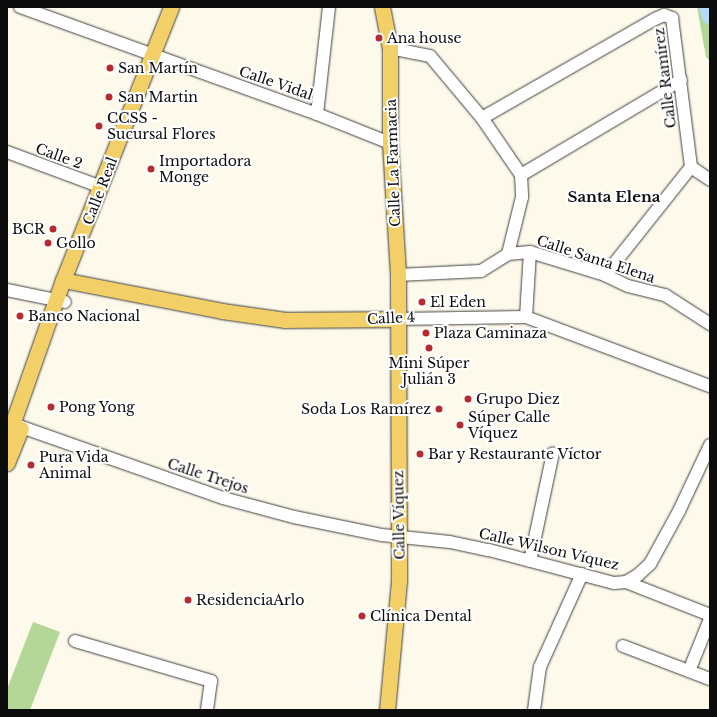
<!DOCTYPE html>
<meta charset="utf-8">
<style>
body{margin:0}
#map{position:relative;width:717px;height:717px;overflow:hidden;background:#fefaeb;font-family:"Libre Baskerville",serif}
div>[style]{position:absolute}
.forest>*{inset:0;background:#b4d697}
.river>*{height:17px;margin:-8.5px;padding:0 8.5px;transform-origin:8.5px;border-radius:8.5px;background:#b3dbf3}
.roads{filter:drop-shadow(0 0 1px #3f3f3f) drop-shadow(0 0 1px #3f3f3f)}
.minor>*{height:12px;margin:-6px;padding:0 6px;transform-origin:6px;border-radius:6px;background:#fff}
.major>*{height:15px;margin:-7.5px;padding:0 7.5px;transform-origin:7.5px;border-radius:7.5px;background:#f2d067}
.dots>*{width:11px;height:11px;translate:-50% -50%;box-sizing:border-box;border:2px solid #fff;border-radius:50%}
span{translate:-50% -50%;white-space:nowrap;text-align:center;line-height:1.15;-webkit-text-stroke:4px #fff;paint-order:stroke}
.poi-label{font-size:14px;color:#0c0c0c}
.left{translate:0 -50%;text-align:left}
.right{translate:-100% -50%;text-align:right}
.street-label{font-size:14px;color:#0c0c0c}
.neighbourhood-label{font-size:15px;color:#0c0c0c;font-weight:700}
.frame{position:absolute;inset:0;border:8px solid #0c0c0c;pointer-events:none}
</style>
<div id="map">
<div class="forest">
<i style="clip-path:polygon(697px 7px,710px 7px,710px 61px,706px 57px)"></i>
<i style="clip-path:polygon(33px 622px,60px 632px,30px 710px,7px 710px,7px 689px)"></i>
</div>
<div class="river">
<i style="left:707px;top:7px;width:9px;rotate:72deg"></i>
</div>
<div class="roads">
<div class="minor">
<i style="left:20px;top:7px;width:316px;rotate:19.8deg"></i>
<i style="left:317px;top:114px;width:79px;rotate:21.7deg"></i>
<i style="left:390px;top:48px;width:41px;rotate:11.3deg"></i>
<i style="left:430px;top:56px;width:81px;rotate:50deg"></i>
<i style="left:482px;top:118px;width:69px;rotate:55.6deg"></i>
<i style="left:521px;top:175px;width:22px;rotate:87deg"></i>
<i style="left:522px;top:197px;width:59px;rotate:103.8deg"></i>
<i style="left:317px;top:114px;width:108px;rotate:-83.6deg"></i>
<i style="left:482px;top:118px;width:199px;rotate:-29.8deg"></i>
<i style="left:655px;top:19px;width:10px;rotate:-24deg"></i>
<i style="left:664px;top:15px;width:9px;rotate:21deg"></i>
<i style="left:672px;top:18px;width:150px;rotate:82.7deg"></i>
<i style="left:691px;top:167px;width:138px;rotate:128.5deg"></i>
<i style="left:7px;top:152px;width:100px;rotate:20.4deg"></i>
<i style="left:691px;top:167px;width:23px;rotate:34deg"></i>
<i style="left:521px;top:175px;width:186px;rotate:-30.7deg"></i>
<i style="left:398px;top:275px;width:83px;rotate:-2.8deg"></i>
<i style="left:481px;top:271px;width:32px;rotate:-32deg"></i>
<i style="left:508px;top:254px;width:22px;rotate:-5deg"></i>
<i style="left:530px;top:252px;width:78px;rotate:17deg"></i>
<i style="left:605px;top:275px;width:25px;rotate:26deg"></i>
<i style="left:628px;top:286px;width:38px;rotate:14deg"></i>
<i style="left:665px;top:295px;width:54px;rotate:32.8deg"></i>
<i style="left:7px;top:290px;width:59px;rotate:11.7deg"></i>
<i style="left:526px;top:317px;width:65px;rotate:-86.5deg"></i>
<i style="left:396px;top:319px;width:130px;rotate:-0.9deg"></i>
<i style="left:526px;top:317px;width:197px;rotate:20.6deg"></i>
<i style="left:13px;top:424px;width:223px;rotate:19.4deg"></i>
<i style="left:223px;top:498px;width:73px;rotate:15deg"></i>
<i style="left:294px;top:517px;width:90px;rotate:11.6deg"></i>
<i style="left:382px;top:535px;width:68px;rotate:5.9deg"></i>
<i style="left:450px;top:542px;width:40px;rotate:12deg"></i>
<i style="left:489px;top:550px;width:129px;rotate:14.8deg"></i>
<i style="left:614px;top:583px;width:12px;rotate:-5deg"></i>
<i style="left:626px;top:582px;width:14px;rotate:-30deg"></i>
<i style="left:638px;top:575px;width:16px;rotate:-43deg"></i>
<i style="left:650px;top:564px;width:60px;rotate:-61.3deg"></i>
<i style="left:679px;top:511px;width:73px;rotate:-64.8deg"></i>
<i style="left:530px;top:561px;width:110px;rotate:-78deg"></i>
<i style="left:626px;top:582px;width:90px;rotate:21.4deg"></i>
<i style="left:75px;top:641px;width:142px;rotate:16.4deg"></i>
<i style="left:211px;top:681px;width:29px;rotate:98deg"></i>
<i style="left:623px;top:646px;width:93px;rotate:20.8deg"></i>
<i style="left:689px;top:671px;width:56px;rotate:-68deg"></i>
<i style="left:534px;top:710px;width:43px;rotate:-82.1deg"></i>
<i style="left:540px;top:667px;width:102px;rotate:-65.7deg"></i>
</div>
<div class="major">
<i style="left:382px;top:7px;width:42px;rotate:79deg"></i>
<i style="left:390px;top:48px;width:95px;rotate:90deg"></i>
<i style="left:390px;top:143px;width:132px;rotate:86.5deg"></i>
<i style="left:398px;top:275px;width:306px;rotate:89.8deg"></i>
<i style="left:399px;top:581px;width:130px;rotate:95.3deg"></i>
<i style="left:63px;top:280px;width:162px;rotate:11deg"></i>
<i style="left:222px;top:311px;width:64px;rotate:8.1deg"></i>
<i style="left:285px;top:320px;width:111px;rotate:-0.5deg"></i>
<i style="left:7px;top:439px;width:169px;rotate:-70.6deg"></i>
<i style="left:63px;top:280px;width:294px;rotate:-68.4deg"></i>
<i style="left:7px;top:463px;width:37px;rotate:-68deg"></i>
</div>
</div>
<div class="dots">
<i style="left:379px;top:38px;background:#b52b31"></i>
<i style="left:110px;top:68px;background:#b52b31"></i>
<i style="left:109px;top:97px;background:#b52b31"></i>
<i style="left:99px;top:126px;background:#b52b31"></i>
<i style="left:151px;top:169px;background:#b52b31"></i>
<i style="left:53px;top:229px;background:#b52b31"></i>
<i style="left:48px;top:243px;background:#b52b31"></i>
<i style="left:422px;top:302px;background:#b52b31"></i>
<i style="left:20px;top:316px;background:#b52b31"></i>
<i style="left:426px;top:333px;background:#b52b31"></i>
<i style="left:429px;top:348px;background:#b52b31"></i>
<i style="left:468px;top:399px;background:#b52b31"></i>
<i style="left:51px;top:407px;background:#b52b31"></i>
<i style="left:439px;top:409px;background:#b52b31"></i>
<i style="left:460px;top:425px;background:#b52b31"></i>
<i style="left:420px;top:454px;background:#b52b31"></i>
<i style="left:31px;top:465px;background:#b52b31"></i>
<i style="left:188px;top:600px;background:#b52b31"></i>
<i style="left:362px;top:616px;background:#b52b31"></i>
</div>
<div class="poi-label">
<span class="left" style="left:387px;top:38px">Ana house</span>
<span class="left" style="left:118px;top:68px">San Martín</span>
<span class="left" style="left:118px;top:97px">San Martin</span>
<span class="left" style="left:107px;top:126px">CCSS -<br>Sucursal Flores</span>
<span class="left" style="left:159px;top:169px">Importadora<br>Monge</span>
<span class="right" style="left:45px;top:229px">BCR</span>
<span class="left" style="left:56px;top:243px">Gollo</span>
<span class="left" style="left:430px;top:302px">El Eden</span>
<span class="left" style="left:28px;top:316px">Banco Nacional</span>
<span class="left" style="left:434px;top:333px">Plaza Caminaza</span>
<span style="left:429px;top:371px">Mini Súper<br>Julián 3</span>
<span class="left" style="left:476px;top:399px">Grupo Diez</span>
<span class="left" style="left:59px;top:407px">Pong Yong</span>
<span class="right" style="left:431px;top:409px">Soda Los Ramírez</span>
<span class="left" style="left:468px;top:425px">Súper Calle<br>Víquez</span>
<span class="left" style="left:428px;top:454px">Bar y Restaurante Víctor</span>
<span class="left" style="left:39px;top:465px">Pura Vida<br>Animal</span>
<span class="left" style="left:196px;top:600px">ResidenciaArlo</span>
<span class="left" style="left:370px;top:616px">Clínica Dental</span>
</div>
<div class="street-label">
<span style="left:665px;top:78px;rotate:-97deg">Calle Ramírez</span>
<span style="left:276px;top:83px;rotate:19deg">Calle Vidal</span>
<span style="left:59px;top:156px;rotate:20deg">Calle 2</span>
<span style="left:393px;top:163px;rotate:-92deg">Calle La Farmacia</span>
<span style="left:100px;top:191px;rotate:-69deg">Calle Real</span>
<span style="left:596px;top:259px;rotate:18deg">Calle Santa Elena</span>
<span style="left:391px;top:318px;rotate:-3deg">Calle 4</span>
<span style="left:208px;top:476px;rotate:18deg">Calle Trejos</span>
<span style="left:399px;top:515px;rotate:-91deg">Calle Víquez</span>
<span style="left:549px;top:549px;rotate:13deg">Calle Wilson Víquez</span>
</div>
<div class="neighbourhood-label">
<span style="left:614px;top:197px">Santa Elena</span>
</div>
<div class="frame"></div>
</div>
